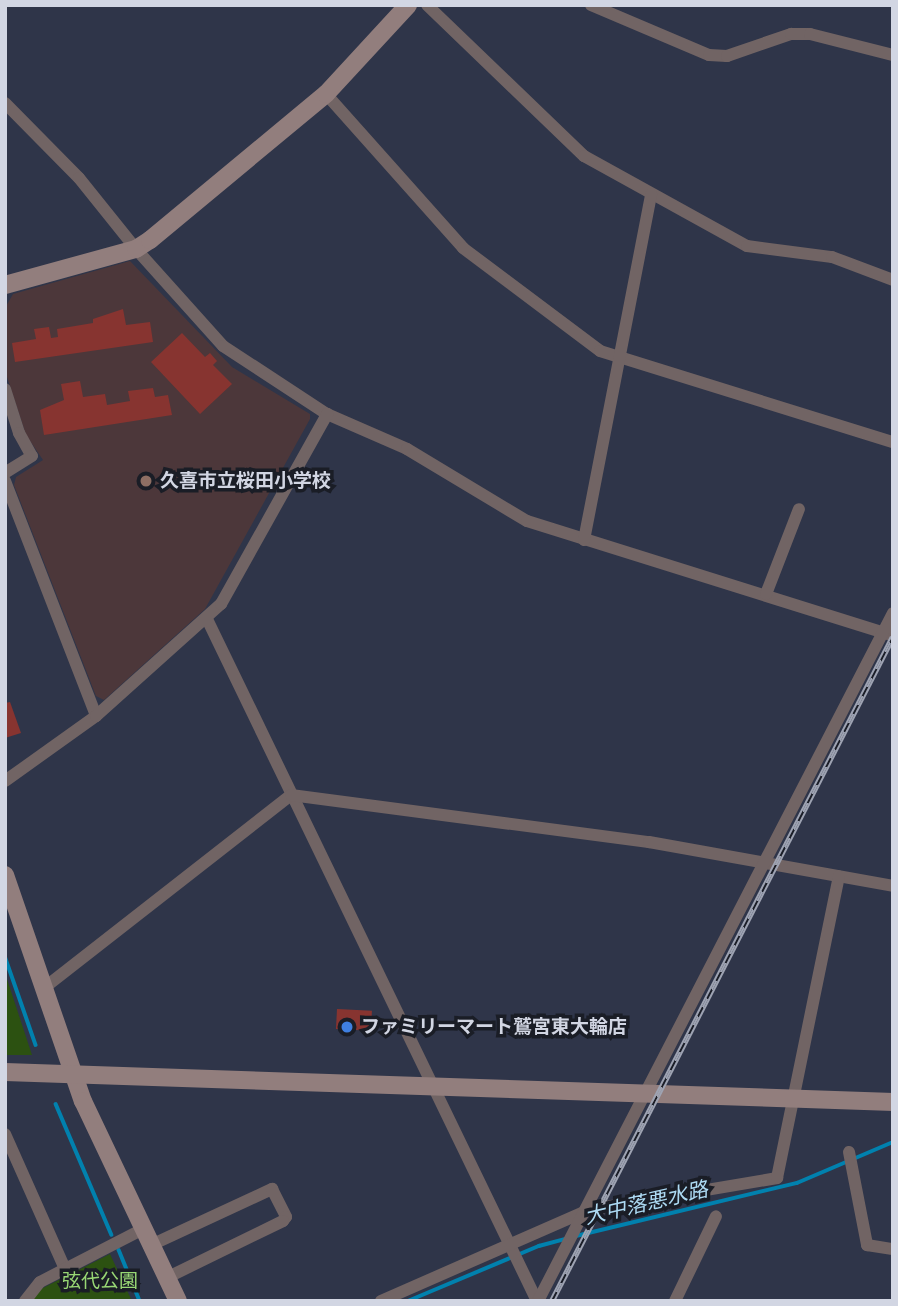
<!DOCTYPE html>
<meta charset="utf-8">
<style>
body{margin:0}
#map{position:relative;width:898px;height:1306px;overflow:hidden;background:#2f3549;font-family:Figtree,"Noto Sans JP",sans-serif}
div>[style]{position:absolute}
.education>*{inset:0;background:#4c373a}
.green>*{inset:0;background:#2c5111}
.stream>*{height:3.5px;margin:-1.75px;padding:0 1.75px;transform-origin:1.75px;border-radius:1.75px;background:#0181ae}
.building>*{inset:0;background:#873430;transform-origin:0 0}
.street>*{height:12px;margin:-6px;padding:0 6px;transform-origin:6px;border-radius:6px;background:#716464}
.secondary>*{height:18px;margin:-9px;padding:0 9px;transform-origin:9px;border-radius:9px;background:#927e7d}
.rail>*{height:6px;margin-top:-3px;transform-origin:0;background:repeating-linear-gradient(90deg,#1a1d26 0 10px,#9ea3b2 0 20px);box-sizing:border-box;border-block:2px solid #9ea3b2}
.dots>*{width:19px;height:19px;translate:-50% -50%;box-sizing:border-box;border:4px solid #1a1d26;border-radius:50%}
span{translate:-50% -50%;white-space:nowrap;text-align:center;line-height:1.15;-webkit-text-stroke:7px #1a1d26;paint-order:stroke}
.poi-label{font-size:19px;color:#d2d6e3;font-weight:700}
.left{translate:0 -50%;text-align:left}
.park-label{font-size:19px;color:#98d774}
.water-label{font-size:21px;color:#addaf3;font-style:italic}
.frame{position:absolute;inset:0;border:7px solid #d2d6e3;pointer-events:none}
</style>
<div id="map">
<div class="education">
<i style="clip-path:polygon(130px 261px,232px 367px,310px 414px,310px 419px,205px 609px,104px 700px,96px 696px,14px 485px,16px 477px,43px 460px,26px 435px,5px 371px,5px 308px,13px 294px)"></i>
</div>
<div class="green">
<i style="clip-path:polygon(5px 973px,32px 1055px,5px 1055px)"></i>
<i style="clip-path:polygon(110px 1254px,132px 1301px,32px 1301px,39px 1290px)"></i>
</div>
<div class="stream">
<i style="left:5px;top:956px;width:94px;rotate:70.8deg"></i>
<i style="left:56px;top:1104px;width:142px;rotate:66.9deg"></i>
<i style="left:576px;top:1236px;width:227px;rotate:-13.5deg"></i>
<i style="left:797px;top:1183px;width:104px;rotate:-23.1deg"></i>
<i style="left:119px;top:1250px;width:55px;rotate:67.6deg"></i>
<i style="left:408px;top:1301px;width:142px;rotate:-22.8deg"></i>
<i style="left:539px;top:1246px;width:28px;rotate:-15deg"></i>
</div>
<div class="building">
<i style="clip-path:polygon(123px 309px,126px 325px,150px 322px,153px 342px,15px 362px,12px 343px,36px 339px,34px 329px,49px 327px,51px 338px,58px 337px,57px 329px,93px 323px,93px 319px)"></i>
<i style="clip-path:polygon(182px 333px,205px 357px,210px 353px,217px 361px,213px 365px,232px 384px,200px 414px,151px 362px)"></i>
<i style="clip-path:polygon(80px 381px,83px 397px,105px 394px,107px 405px,130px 401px,128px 391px,153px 388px,155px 397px,168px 395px,172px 415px,44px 435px,40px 410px,64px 400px,61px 384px)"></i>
<i style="clip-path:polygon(10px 702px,21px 733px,5px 738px,5px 703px)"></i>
<i style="left:337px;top:1009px;width:35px;height:20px;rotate:3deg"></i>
</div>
<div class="street">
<i style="left:427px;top:5px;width:218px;rotate:43.9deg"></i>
<i style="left:584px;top:156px;width:186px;rotate:28.9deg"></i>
<i style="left:747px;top:246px;width:86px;rotate:7.4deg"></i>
<i style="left:832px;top:257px;width:65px;rotate:20.7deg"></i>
<i style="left:591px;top:5px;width:128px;rotate:23deg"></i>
<i style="left:709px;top:55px;width:18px;rotate:3deg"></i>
<i style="left:727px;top:56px;width:68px;rotate:-19deg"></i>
<i style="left:791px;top:34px;width:19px"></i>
<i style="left:810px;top:34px;width:86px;rotate:14.2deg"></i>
<i style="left:326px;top:94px;width:206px;rotate:48.3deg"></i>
<i style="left:463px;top:248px;width:171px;rotate:36.9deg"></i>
<i style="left:600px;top:351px;width:307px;rotate:17.3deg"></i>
<i style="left:5px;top:103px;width:105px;rotate:45.4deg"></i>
<i style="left:79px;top:178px;width:91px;rotate:51.2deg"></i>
<i style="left:136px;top:249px;width:130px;rotate:48.1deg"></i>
<i style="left:223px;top:346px;width:124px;rotate:33.2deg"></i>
<i style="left:327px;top:414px;width:87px;rotate:23.6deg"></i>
<i style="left:407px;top:449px;width:140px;rotate:31deg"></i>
<i style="left:527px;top:521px;width:384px;rotate:17.4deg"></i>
<i style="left:5px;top:389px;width:46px;rotate:72.3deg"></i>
<i style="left:19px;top:433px;width:26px;rotate:61deg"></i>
<i style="left:32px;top:456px;width:32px;rotate:148deg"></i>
<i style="left:5px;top:481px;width:252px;rotate:68.8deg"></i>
<i style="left:584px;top:540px;width:352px;rotate:-79deg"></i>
<i style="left:766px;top:594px;width:91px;rotate:-68.8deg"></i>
<i style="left:207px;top:619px;width:758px;rotate:64.18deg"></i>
<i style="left:5px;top:781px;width:112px;rotate:-35.5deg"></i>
<i style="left:96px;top:716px;width:168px;rotate:-41.9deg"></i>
<i style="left:221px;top:604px;width:218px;rotate:-60.8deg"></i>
<i style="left:44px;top:988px;width:313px;rotate:-38deg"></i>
<i style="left:291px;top:795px;width:361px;rotate:7.5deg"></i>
<i style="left:649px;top:842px;width:248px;rotate:10.2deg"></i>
<i style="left:5px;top:1134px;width:148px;rotate:66deg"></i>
<i style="left:849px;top:1152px;width:95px;rotate:79deg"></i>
<i style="left:867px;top:1245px;width:26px;rotate:9deg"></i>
<i style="left:149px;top:1246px;width:136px;rotate:-24.9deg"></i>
<i style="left:272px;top:1189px;width:31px;rotate:63deg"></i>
<i style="left:286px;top:1217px;width:5px;rotate:127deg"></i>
<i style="left:283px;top:1221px;width:130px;rotate:154deg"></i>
<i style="left:25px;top:1301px;width:24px;rotate:-52deg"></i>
<i style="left:40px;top:1282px;width:114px;rotate:-27.2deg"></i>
<i style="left:381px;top:1301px;width:226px;rotate:-23.7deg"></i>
<i style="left:588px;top:1210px;width:192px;rotate:-9.6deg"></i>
<i style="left:777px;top:1178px;width:308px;rotate:-78.4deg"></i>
<i style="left:538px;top:1301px;width:774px;rotate:-62.71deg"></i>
<i style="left:675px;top:1301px;width:94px;rotate:-64.2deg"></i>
</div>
<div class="secondary">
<i style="left:5px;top:285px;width:136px;rotate:-15.4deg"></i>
<i style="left:136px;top:249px;width:17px;rotate:-33deg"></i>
<i style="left:150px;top:240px;width:229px;rotate:-39.7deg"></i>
<i style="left:326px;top:94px;width:121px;rotate:-47.3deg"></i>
<i style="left:5px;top:875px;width:239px;rotate:71deg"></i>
<i style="left:83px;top:1101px;width:221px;rotate:64.6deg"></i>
<i style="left:5px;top:1072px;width:889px;rotate:1.93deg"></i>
</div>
<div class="rail">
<i style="left:552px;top:1301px;width:746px;rotate:-62.82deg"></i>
</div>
<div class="dots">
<i style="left:146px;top:481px;background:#8d6e63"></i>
<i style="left:347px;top:1027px;background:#3f7fe0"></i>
</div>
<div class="poi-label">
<span class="left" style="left:160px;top:481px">久喜市立桜田小学校</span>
<span class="left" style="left:361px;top:1027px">ファミリーマート鷲宮東大輪店</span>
</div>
<div class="park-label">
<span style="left:100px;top:1281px">弦代公園</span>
</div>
<div class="water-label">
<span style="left:646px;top:1203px;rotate:-13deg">大中落悪水路</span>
</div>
<div class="frame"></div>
</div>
